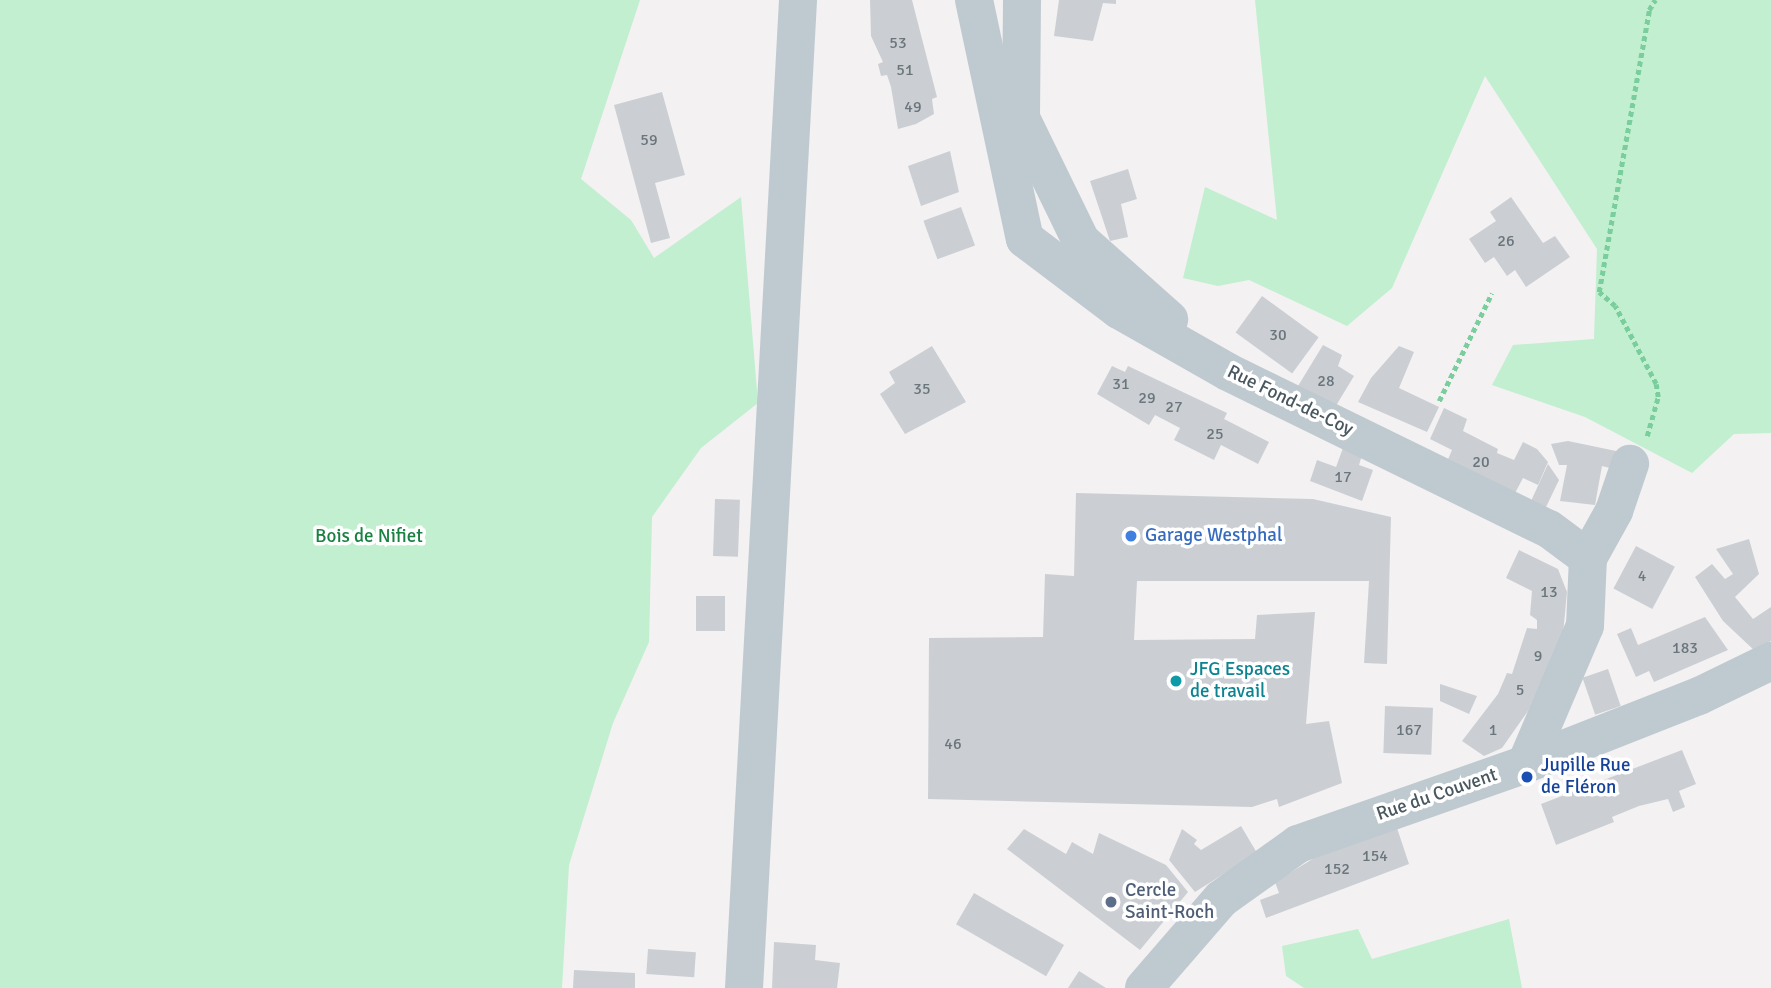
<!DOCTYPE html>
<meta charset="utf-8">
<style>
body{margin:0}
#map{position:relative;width:1771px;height:988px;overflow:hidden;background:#f3f1f2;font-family:Signika,sans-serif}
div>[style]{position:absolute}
.green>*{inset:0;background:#c1efcf}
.building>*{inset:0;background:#cbcfd3;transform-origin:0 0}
.path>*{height:4.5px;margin-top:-2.25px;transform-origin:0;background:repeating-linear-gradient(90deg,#7acd9c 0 5px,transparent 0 8.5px)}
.minor>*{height:38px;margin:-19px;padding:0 19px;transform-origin:19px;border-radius:19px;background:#bfcad0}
.dots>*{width:19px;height:19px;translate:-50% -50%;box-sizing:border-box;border:4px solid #fff;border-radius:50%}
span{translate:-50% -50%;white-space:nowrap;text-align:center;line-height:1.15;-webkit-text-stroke:7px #fff;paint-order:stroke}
.number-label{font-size:16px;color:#6a757c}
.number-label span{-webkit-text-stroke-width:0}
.street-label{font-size:19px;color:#49575f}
.shop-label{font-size:19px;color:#366cbe}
.left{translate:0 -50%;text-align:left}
.park-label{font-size:19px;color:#198142}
.culture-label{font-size:19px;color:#0d838f}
.transit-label{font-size:19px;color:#164399}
.service-label{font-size:19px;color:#4e5e75}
</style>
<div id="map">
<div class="green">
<i style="clip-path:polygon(0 0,640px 0,581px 179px,631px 220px,654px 258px,741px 197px,758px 403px,701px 448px,652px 517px,649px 642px,613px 723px,569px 865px,562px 988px,0 988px)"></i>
<i style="clip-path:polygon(1255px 0,1771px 0,1771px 433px,1734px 434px,1692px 473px,1585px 417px,1492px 385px,1513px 345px,1594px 339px,1597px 249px,1485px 76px,1392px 288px,1347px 326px,1249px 280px,1218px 286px,1183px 278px,1205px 187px,1277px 220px)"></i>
<i style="clip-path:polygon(1509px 919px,1522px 988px,1304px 988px,1286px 976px,1282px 946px,1358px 929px,1372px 959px)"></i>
</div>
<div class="building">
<i style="clip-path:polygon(870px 0,912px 0,937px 97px,932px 99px,934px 114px,916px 124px,898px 129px,891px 87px,887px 75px,881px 76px,878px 64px,883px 62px,871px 36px)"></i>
<i style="clip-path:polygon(1059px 0,1116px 0,1116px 4px,1103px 3px,1093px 41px,1054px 36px)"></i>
<i style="clip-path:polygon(662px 92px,685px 175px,655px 183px,670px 238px,651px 243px,614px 105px)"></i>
<i style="clip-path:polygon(950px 151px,959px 192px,921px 206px,908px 166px)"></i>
<i style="clip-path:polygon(1128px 169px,1137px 199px,1121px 204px,1128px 237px,1110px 241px,1090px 181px)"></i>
<i style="clip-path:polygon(1511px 197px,1543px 243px,1555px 236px,1570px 257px,1526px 287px,1515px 270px,1507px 276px,1494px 257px,1485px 263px,1469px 239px,1496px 221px,1490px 212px)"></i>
<i style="left:961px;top:207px;width:41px;height:40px;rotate:70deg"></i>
<i style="left:1262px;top:296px;width:70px;height:45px;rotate:36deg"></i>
<i style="clip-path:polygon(1323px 345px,1342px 355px,1338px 366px,1354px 376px,1334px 409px,1298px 386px)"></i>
<i style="clip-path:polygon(932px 346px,966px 402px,905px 434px,880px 394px,895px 383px,889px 372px)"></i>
<i style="clip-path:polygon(1399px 346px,1414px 352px,1399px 388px,1439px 407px,1427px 432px,1358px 402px,1371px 378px)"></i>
<i style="clip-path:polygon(1112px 366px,1125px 372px,1128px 366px,1227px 413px,1224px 419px,1269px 442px,1258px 464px,1221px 445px,1214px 460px,1174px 440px,1180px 428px,1155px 415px,1149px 425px,1097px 394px)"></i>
<i style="clip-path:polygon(1444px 408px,1467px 419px,1463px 431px,1498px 449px,1497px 453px,1514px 460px,1523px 442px,1537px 449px,1548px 462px,1538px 485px,1523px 478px,1513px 497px,1446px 464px,1452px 450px,1430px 439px)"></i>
<i style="clip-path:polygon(1568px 441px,1621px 452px,1618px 470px,1602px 466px,1595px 505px,1560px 501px,1567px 465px,1559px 465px,1551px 444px)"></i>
<i style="clip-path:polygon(1343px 448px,1362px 455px,1359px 465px,1373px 470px,1362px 501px,1310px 481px,1317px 460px,1336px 467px)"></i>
<i style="clip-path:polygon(1548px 464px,1559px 480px,1546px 507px,1531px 501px)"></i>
<i style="clip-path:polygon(1076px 493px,1313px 499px,1391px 517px,1387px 664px,1364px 663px,1369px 581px,1137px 581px,1134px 640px,1255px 639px,1257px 615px,1315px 612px,1306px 724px,1329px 721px,1342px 783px,1279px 807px,1277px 799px,1252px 807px,928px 799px,929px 638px,1043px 637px,1045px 574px,1074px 576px)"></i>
<i style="left:715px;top:499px;width:25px;height:57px;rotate:2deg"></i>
<i style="clip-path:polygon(1749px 539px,1759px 574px,1735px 597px,1753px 619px,1771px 607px,1771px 641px,1755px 651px,1723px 621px,1695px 577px,1712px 564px,1725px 579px,1733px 574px,1716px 549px)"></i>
<i style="left:1636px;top:546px;width:44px;height:48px;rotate:28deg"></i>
<i style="clip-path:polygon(1519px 550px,1558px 569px,1567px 592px,1563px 634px,1528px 711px,1502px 748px,1484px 756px,1462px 741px,1498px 694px,1507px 673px,1512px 674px,1527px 628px,1537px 629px,1537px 620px,1530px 615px,1532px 591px,1506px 578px)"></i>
<i style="left:696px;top:596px;width:29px;height:35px"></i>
<i style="clip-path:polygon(1705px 617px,1728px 650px,1654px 682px,1649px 671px,1636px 677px,1617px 634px,1631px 628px,1638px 645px)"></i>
<i style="left:1608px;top:669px;width:39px;height:27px;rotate:71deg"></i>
<i style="clip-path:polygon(1440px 684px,1477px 696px,1469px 714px,1440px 701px)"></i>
<i style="left:1385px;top:706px;width:48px;height:47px;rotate:2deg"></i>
<i style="clip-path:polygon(1682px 750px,1696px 784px,1679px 791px,1685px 807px,1673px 812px,1668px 799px,1639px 806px,1612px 817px,1614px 822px,1556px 845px,1541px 804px)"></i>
<i style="clip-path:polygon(1241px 826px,1257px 853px,1195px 892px,1169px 860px,1182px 829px,1197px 840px,1194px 844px,1201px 850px)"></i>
<i style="clip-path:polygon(1397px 828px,1409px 864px,1266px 918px,1260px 900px,1279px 893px,1275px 882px,1319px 855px)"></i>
<i style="clip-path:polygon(1024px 829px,1066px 854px,1072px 842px,1093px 854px,1099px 833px,1166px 865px,1188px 892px,1140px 950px,1007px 849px)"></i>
<i style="left:974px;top:893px;width:104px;height:36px;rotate:30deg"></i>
<i style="clip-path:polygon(774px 942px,816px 945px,815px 960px,840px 963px,837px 988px,772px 988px)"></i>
<i style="left:648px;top:949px;width:48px;height:25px;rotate:4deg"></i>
<i style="clip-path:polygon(574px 970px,635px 973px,635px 988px,573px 988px)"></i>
<i style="clip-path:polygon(1079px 971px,1106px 988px,1068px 988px)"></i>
</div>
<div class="path">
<i style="left:1439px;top:401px;width:120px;rotate:-63.9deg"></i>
<i style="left:1647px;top:436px;width:41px;rotate:-74.2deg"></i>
<i style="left:1658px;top:397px;width:13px;rotate:-99deg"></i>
<i style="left:1656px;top:384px;width:88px;rotate:-117.7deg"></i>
<i style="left:1615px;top:306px;width:21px;rotate:-139deg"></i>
<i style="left:1599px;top:292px;width:286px;rotate:-79.9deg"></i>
<i style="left:1649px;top:10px;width:12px;rotate:-59deg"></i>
</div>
<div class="minor">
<i style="left:974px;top:0;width:244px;rotate:78deg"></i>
<i style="left:1025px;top:239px;width:118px;rotate:37.1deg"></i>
<i style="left:1119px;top:310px;width:125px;rotate:29.6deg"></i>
<i style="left:1228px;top:372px;width:357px;rotate:26.1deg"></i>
<i style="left:1549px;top:529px;width:49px;rotate:36.6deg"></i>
<i style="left:1022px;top:0;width:118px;rotate:90.5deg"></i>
<i style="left:1021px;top:118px;width:137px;rotate:64deg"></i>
<i style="left:1081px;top:241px;width:118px;rotate:41.6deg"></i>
<i style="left:1588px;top:558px;width:54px;rotate:-61deg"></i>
<i style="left:1614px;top:511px;width:50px;rotate:-71.2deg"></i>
<i style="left:1526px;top:764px;width:150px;rotate:-66.9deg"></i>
<i style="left:1585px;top:626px;width:68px;rotate:-87.5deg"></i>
<i style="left:744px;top:988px;width:989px;rotate:-86.87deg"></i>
<i style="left:1144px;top:988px;width:118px;rotate:-49.1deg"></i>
<i style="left:1221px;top:899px;width:95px;rotate:-35.5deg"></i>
<i style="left:1298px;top:844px;width:242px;rotate:-19.3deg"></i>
<i style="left:1526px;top:764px;width:186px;rotate:-21.5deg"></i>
<i style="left:1699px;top:696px;width:80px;rotate:-25.9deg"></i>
</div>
<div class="dots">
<i style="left:1131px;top:536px;background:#3f7fe0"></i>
<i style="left:1176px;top:681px;background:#0f9aa8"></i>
<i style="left:1527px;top:777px;background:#1a4fb4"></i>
<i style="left:1111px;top:902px;background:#5c6f8a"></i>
</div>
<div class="number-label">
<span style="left:898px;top:43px">53</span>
<span style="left:905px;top:70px">51</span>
<span style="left:913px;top:107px">49</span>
<span style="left:649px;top:140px">59</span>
<span style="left:1506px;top:241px">26</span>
<span style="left:1278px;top:335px">30</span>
<span style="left:1326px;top:381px">28</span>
<span style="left:1121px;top:384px">31</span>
<span style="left:922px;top:389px">35</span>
<span style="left:1147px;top:398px">29</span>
<span style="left:1174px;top:407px">27</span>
<span style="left:1215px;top:434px">25</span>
<span style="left:1481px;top:462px">20</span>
<span style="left:1343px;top:477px">17</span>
<span style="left:1642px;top:576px">4</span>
<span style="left:1549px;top:592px">13</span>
<span style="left:1685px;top:648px">183</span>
<span style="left:1538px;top:656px">9</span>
<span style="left:1520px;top:690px">5</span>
<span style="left:1409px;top:730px">167</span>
<span style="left:1493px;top:730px">1</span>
<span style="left:953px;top:744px">46</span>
<span style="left:1375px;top:856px">154</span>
<span style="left:1337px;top:869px">152</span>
</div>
<div class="street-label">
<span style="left:1290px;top:401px;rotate:26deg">Rue Fond-de-Coy</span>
<span style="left:1437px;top:795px;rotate:-19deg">Rue du Couvent</span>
</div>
<div class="shop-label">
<span class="left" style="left:1145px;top:536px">Garage Westphal</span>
</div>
<div class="park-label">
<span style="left:369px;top:537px">Bois de Nifiet</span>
</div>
<div class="culture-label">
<span class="left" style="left:1190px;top:681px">JFG Espaces<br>de travail</span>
</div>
<div class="transit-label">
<span class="left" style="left:1541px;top:777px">Jupille Rue<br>de Fléron</span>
</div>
<div class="service-label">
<span class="left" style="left:1125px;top:902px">Cercle<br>Saint-Roch</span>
</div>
</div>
